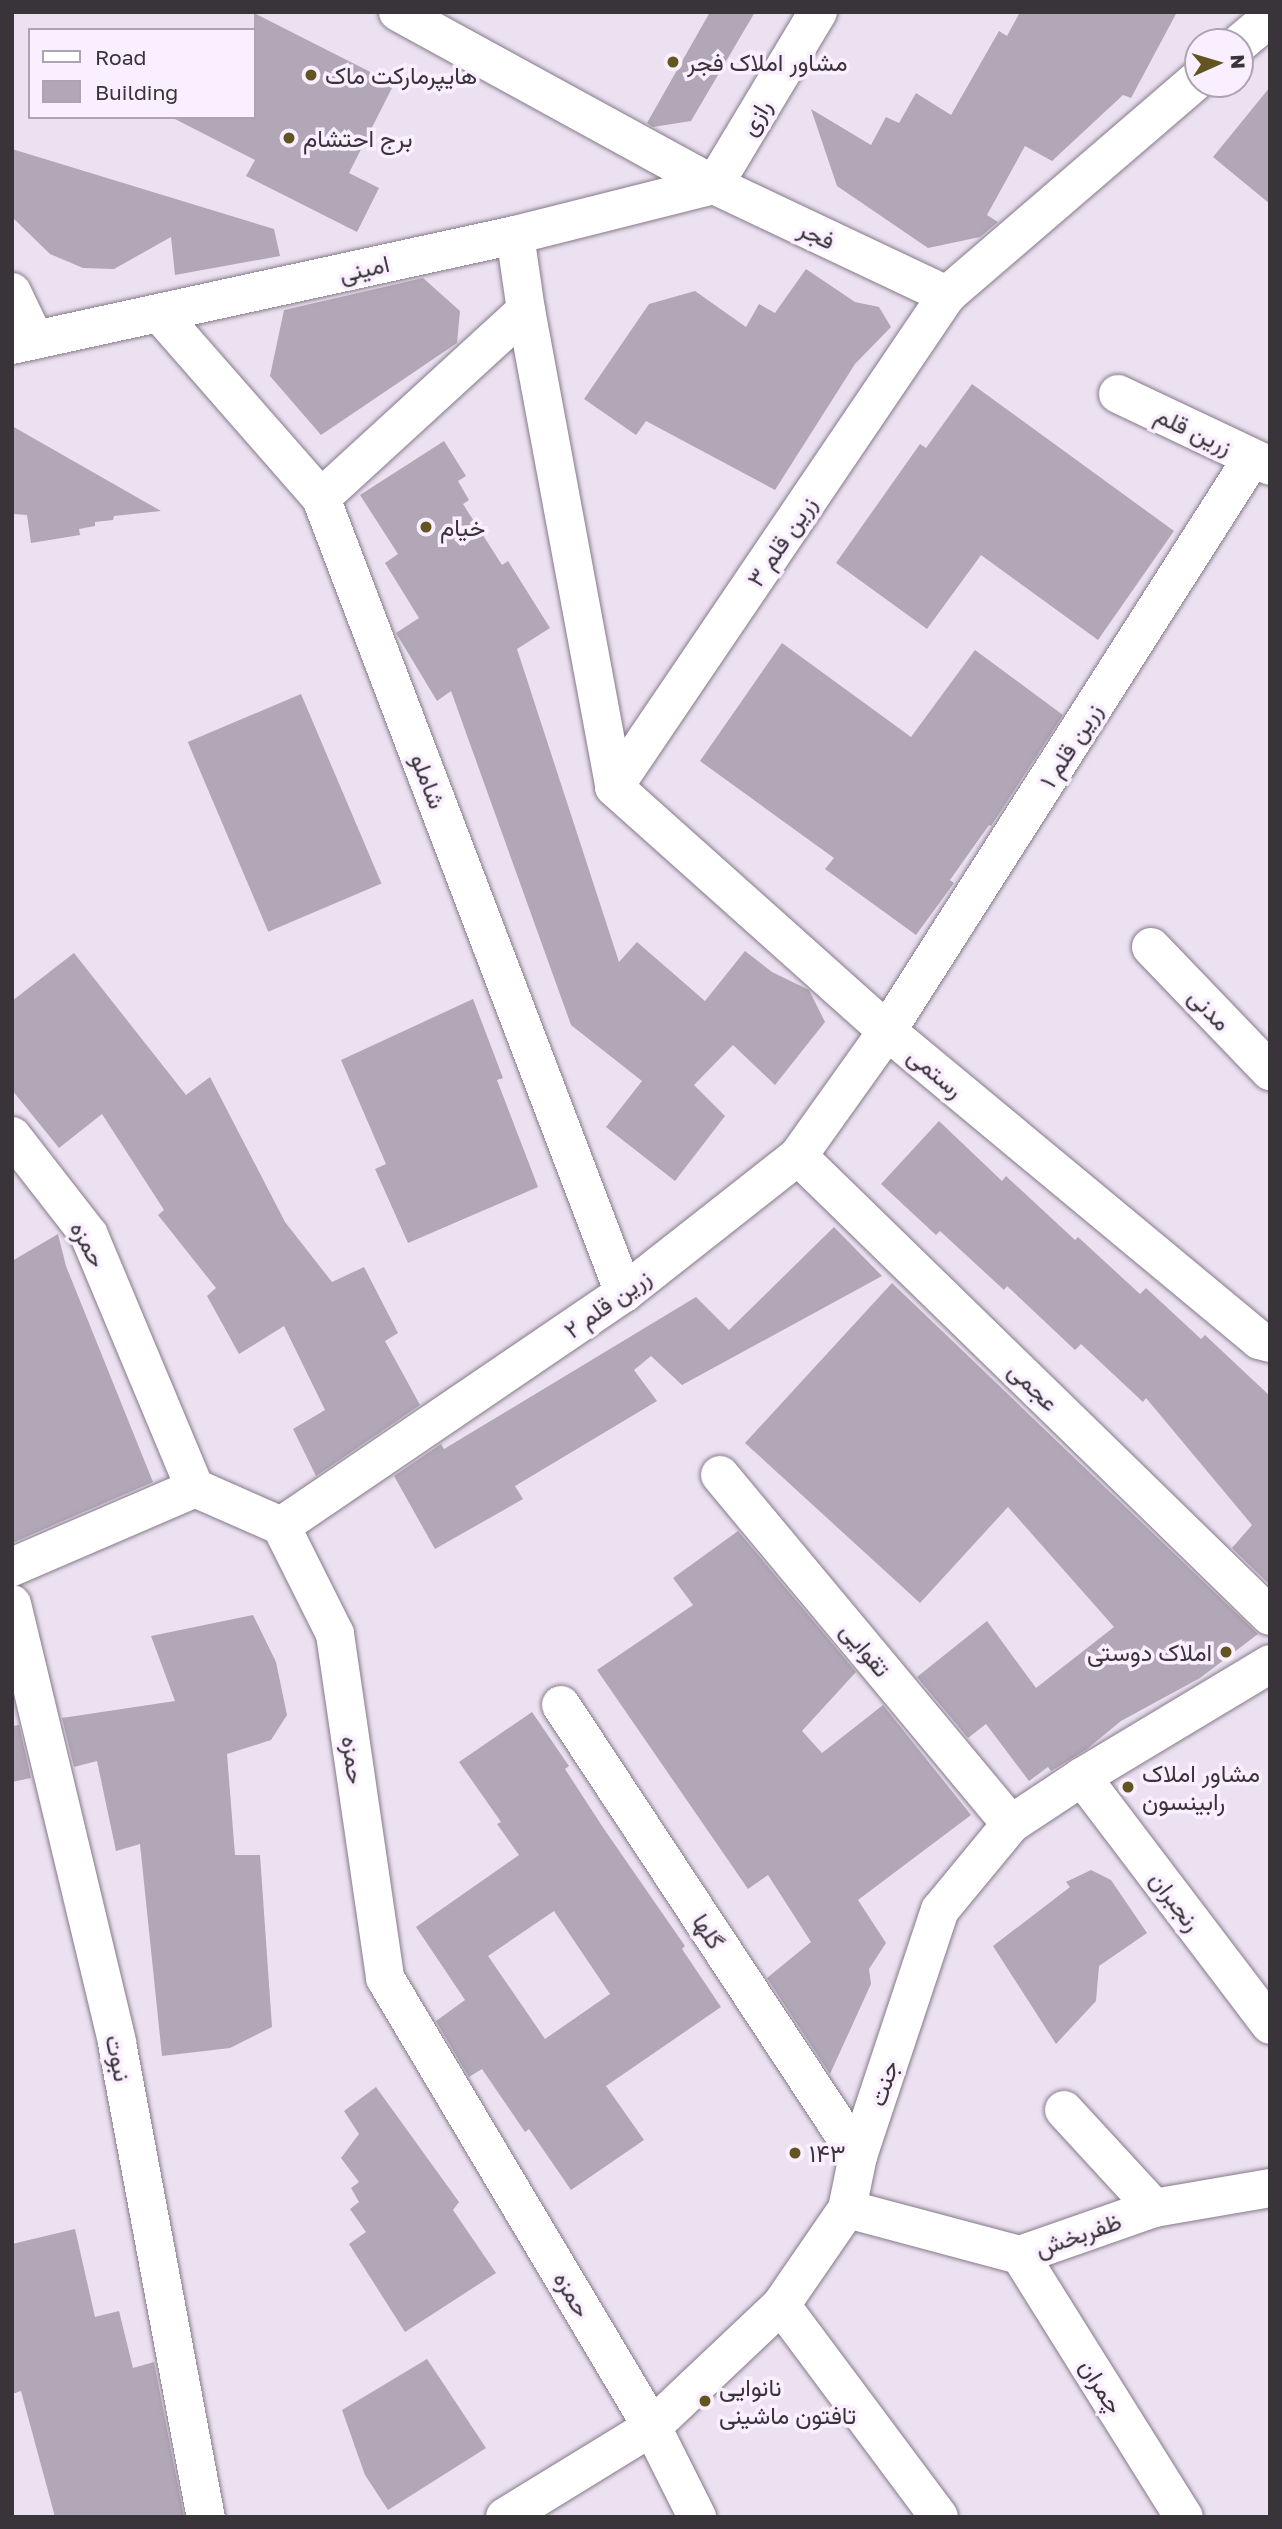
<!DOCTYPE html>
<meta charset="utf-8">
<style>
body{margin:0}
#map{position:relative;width:1282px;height:2529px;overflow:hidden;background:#ece1f1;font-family:"Golos Text",Vazirmatn,sans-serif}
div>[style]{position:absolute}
.building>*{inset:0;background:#b2a7b6;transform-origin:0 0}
.roads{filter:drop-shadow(0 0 2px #847a88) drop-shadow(0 0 2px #847a88)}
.minor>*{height:38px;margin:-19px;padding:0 19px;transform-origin:19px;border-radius:19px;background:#fff}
.dots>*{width:19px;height:19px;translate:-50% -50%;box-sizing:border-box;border:4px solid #faeffe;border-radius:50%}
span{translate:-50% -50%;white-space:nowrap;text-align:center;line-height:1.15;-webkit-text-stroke:7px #faeffe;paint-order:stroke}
.poi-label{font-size:24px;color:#38343a}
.left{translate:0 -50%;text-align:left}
.right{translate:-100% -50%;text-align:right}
.street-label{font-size:24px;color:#38343a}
.frame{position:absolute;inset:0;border:14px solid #38343a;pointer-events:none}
.legend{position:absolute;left:28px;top:28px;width:228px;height:91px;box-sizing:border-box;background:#faeffe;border:2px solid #aca4b0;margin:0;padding:9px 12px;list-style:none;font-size:21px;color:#38343a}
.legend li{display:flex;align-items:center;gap:14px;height:35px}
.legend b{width:35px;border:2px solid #aca4b0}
.north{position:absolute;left:1184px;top:28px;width:70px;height:70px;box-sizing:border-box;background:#faeffe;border:2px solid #aca4b0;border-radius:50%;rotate:86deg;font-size:19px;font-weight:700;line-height:28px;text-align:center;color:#38343a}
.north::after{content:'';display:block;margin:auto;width:24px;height:32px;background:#635522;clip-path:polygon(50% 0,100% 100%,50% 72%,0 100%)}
</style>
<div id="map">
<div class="building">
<i style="clip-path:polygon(710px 12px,755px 12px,691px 121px,653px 127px,647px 123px)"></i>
<i style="clip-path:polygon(1020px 12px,1177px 12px,1131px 98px,1123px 95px,1052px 161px,1025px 146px,987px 215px,998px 222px,980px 237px,928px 248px,837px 186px,811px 109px,871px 145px,886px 117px,899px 123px,916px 93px,951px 115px,999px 31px,1007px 36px)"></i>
<i style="clip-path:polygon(254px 13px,394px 84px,349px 173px,379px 188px,357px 232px,246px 176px,255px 160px,171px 117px,254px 117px)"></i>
<i style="clip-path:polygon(1270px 87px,1270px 204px,1213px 157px)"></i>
<i style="clip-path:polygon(12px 149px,274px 229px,280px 256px,175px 275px,171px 237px,114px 269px,83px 268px,50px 254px,12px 217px)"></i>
<i style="clip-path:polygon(806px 269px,855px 302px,879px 307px,891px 327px,855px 364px,775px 490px,646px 421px,636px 435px,584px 399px,649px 304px,695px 291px,746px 327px,759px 304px,775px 313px)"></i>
<i style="clip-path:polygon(423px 278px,460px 311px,457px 343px,321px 435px,270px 376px,284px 310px)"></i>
<i style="clip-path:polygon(972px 384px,1174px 531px,1098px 640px,981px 555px,927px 629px,836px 563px,920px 444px,926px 448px)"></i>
<i style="clip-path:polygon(12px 426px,161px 511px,114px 516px,113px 520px,95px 522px,95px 526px,79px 529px,80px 535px,31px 543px,27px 515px,12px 514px)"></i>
<i style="clip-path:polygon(444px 441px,466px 476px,458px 481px,469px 500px,463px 504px,502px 565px,508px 561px,550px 628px,517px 649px,619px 962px,637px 942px,705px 1001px,745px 951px,772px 972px,809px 990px,825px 1022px,775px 1085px,733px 1045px,694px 1085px,725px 1116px,675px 1181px,606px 1127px,642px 1081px,571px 1025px,451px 691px,437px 701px,396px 633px,419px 618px,385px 563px,398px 554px,360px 495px)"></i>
<i style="clip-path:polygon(782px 643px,911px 737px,975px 650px,1063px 715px,991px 826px,989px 825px,950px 880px,954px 883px,916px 935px,825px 869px,834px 858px,700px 761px)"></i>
<i style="left:301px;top:694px;width:206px;height:123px;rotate:67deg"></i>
<i style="clip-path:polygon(74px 953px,186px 1095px,210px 1077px,285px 1222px,332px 1282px,364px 1267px,398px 1333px,385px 1341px,420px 1405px,316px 1476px,293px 1429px,325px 1410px,284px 1326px,239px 1354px,207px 1296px,216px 1288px,158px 1215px,164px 1210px,102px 1114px,59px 1148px,12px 1090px,12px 1001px)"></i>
<i style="clip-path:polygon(473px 999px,503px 1078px,497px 1080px,538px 1187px,408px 1243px,375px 1169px,386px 1164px,341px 1060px)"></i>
<i style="clip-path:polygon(939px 1121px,1002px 1181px,1006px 1176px,1075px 1240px,1078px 1237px,1140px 1294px,1146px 1288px,1201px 1339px,1205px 1335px,1270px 1396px,1270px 1585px,1232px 1548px,1252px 1525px,1146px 1398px,1143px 1402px,1081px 1344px,1075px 1350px,1007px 1286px,1004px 1290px,940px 1231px,936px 1235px,881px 1184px)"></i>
<i style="clip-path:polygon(834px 1227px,882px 1276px,682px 1385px,651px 1356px,634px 1370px,657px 1401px,515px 1486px,523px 1499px,435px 1549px,394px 1476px,441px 1444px,444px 1449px,696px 1297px,729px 1330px)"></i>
<i style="clip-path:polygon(58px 1234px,66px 1266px,153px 1482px,12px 1543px,12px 1261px)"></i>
<i style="clip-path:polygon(892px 1283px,1258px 1634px,1200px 1678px,1121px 1721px,1087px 1749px,1051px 1771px,1048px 1767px,1029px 1781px,986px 1724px,968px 1738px,917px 1677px,987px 1621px,1036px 1688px,1114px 1627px,1008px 1507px,920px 1603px,745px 1443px)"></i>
<i style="clip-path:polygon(738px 1531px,856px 1672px,802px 1731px,822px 1753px,883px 1705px,971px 1815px,858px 1900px,886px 1943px,869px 1969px,871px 1984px,830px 2074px,767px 1978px,811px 1942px,768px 1875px,748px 1889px,597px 1670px,693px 1605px,673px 1578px)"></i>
<i style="clip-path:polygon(253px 1615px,276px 1662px,287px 1715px,271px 1740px,227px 1754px,235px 1855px,260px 1855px,272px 2027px,230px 2048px,162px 2056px,140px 1844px,116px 1851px,97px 1761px,74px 1767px,62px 1718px,175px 1701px,151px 1636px)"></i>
<i style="clip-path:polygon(evenodd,532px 1712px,569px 1766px,565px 1769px,604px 1829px,685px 1946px,682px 1949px,721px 2007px,606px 2086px,644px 2140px,571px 2190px,529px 2129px,525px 2132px,482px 2069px,469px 2077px,436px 2021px,465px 2000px,416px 1927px,519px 1855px,497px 1824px,501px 1822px,459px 1762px,532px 1712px,554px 1911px,610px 1994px,545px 2039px,488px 1956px,554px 1911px)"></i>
<i style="clip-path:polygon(19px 1725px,31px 1778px,12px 1782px,12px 1726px)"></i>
<i style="clip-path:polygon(1091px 1870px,1111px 1880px,1147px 1933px,1099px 1966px,1096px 2001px,1056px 2044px,993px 1946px,1070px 1887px,1066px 1882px)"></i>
<i style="clip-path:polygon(376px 2087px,459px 2202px,453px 2210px,496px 2273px,405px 2332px,349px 2244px,366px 2232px,350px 2209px,359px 2202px,351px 2188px,359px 2182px,341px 2158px,359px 2134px,344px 2111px)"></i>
<i style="clip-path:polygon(75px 2229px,95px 2317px,119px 2311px,133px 2368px,154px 2362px,184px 2517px,55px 2517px,21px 2391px,12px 2394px,12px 2244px)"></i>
<i style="clip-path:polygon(427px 2359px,486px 2448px,388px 2510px,365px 2475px,342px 2410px)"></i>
</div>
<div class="roads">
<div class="minor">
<i style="left:398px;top:12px;width:360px;rotate:28.7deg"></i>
<i style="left:714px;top:185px;width:258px;rotate:25.3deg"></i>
<i style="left:947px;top:295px;width:331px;rotate:-40.7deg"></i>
<i style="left:1240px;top:43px;width:39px;rotate:-40deg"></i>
<i style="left:515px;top:235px;width:76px;rotate:81.7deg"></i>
<i style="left:526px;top:310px;width:485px;rotate:79.5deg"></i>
<i style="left:12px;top:292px;width:53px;rotate:64.4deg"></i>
<i style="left:160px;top:314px;width:244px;rotate:48.8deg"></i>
<i style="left:321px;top:498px;width:851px;rotate:69.14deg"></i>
<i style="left:12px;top:345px;width:515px;rotate:-12.34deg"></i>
<i style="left:515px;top:235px;width:205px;rotate:-14.1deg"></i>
<i style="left:714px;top:185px;width:202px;rotate:-59deg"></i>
<i style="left:1118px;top:394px;width:168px;rotate:25.3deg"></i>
<i style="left:321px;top:498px;width:278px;rotate:-42.5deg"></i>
<i style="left:614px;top:787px;width:366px;rotate:41.8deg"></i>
<i style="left:887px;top:1031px;width:484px;rotate:39.7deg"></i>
<i style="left:1259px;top:1340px;width:11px;rotate:15deg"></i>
<i style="left:614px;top:787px;width:594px;rotate:-55.91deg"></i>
<i style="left:1151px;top:947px;width:172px;rotate:46.2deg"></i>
<i style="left:12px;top:1136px;width:125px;rotate:52.1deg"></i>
<i style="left:89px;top:1235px;width:274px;rotate:67.3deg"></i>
<i style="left:195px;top:1488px;width:94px;rotate:23.8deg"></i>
<i style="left:281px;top:1526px;width:121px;rotate:63.4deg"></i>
<i style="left:335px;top:1634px;width:348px;rotate:81.7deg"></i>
<i style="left:385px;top:1978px;width:522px;rotate:59.26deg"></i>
<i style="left:652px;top:2427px;width:101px;rotate:63.4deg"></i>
<i style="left:798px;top:1156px;width:659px;rotate:44.26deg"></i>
<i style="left:720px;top:1475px;width:454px;rotate:50.2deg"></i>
<i style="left:281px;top:1526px;width:415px;rotate:-34.2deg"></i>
<i style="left:624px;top:1293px;width:221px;rotate:-38.2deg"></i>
<i style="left:798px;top:1156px;width:153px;rotate:-54.5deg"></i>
<i style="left:887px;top:1031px;width:679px;rotate:-57.5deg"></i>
<i style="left:12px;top:1567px;width:199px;rotate:-23.3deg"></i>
<i style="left:12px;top:1604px;width:451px;rotate:76.5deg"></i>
<i style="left:117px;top:2043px;width:482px;rotate:79.4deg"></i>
<i style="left:561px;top:1705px;width:540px;rotate:56.63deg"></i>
<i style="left:1082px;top:1777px;width:311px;rotate:52.8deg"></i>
<i style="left:1064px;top:2110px;width:133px;rotate:47.4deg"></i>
<i style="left:847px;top:2209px;width:179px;rotate:14.9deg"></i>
<i style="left:1020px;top:2255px;width:142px;rotate:-19.3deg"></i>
<i style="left:1154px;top:2208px;width:118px;rotate:-9.8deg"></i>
<i style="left:1020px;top:2255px;width:309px;rotate:58deg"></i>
<i style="left:781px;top:2305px;width:264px;rotate:53.3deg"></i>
<i style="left:505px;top:2517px;width:172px;rotate:-31.5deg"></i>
<i style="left:652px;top:2427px;width:178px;rotate:-43.4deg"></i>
<i style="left:781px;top:2305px;width:116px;rotate:-55.5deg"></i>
<i style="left:847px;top:2209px;width:54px;rotate:-78.3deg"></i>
<i style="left:858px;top:2156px;width:259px;rotate:-71.6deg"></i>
<i style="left:940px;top:1910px;width:112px;rotate:-50.5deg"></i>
<i style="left:1011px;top:1824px;width:85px;rotate:-33.5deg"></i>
<i style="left:1082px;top:1777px;width:219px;rotate:-31deg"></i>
</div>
</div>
<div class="dots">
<i style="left:673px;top:62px;background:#635522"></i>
<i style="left:311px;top:75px;background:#635522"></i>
<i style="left:289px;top:138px;background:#635522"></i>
<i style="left:426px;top:527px;background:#635522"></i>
<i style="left:1226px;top:1652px;background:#635522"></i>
<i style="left:1128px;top:1787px;background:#635522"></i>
<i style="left:795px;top:2153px;background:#635522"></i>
<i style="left:705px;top:2401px;background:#635522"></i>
</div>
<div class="poi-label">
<span class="left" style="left:687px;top:62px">مشاور املاک فجر</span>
<span class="left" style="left:325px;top:75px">هایپرمارکت ماک</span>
<span class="left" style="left:303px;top:138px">برج احتشام</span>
<span class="left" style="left:440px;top:527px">خیام</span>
<span class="right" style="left:1212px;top:1652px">املاک دوستی</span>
<span class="left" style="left:1142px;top:1787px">مشاور املاک<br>رابینسون</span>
<span class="left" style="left:809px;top:2153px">۱۴۳</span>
<span class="left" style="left:719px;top:2401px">نانوایی<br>تافتون ماشینی</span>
</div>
<div class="street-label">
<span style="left:755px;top:117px;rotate:-59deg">رازی</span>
<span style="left:817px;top:234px;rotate:25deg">فجر</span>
<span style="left:364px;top:268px;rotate:-13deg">امینی</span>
<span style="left:1194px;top:430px;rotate:25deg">زرین قلم</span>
<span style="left:781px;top:541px;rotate:-56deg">زرین قلم ۳</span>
<span style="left:1070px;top:745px;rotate:-58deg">زرین قلم ۱</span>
<span style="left:429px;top:781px;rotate:69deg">شاملو</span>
<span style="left:1210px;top:1009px;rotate:46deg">مدنی</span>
<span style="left:936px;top:1072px;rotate:40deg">رستمی</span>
<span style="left:89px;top:1244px;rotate:61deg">حمزه</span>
<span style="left:607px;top:1303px;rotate:-36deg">زرین قلم ۲</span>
<span style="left:1034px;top:1386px;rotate:44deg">عجمی</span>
<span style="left:866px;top:1649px;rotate:50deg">تقوایی</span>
<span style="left:354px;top:1760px;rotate:82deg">حمزه</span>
<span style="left:1176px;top:1901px;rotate:53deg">رنجبران</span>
<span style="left:709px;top:1931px;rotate:57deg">گلها</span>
<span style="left:119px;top:2058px;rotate:78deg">نبوت</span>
<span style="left:883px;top:2083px;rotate:-72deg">جنت</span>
<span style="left:1078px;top:2234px;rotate:-19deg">ظفربخش</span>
<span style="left:573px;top:2294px;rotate:59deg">حمزه</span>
<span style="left:1102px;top:2386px;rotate:58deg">چمران</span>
</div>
<div class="frame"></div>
<ul class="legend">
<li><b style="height:9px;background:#fff"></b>Road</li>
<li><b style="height:19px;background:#b2a7b6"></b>Building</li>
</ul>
<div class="north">N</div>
</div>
